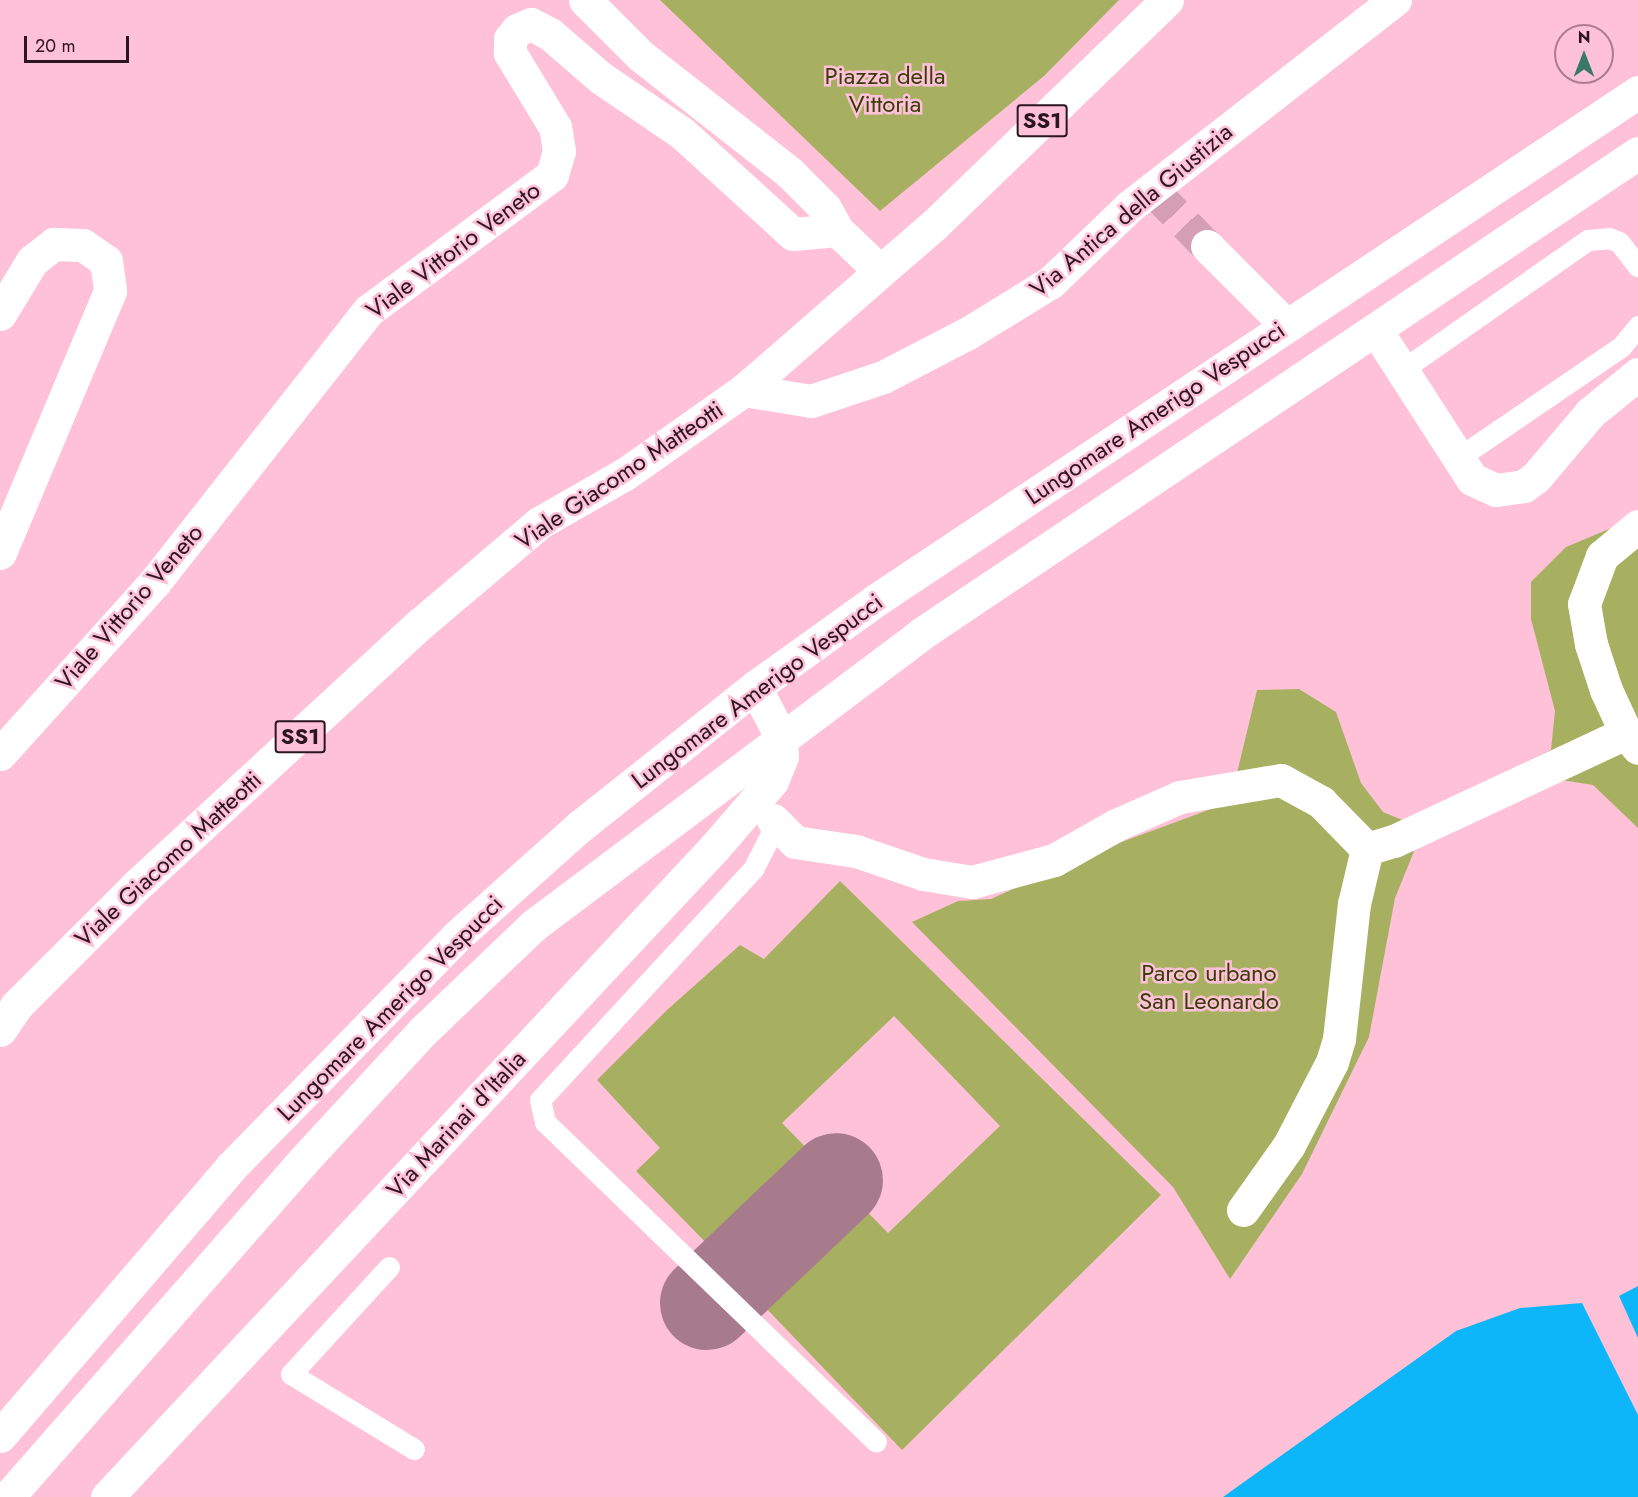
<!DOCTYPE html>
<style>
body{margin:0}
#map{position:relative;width:1638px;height:1497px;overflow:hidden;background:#fec1d8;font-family:Jost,sans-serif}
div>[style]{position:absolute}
.green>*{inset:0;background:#a7b060}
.water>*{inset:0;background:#0db6f9}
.taxiway>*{height:94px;margin:-47px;padding:0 47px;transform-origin:47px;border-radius:47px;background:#a87b8c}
.street-tunnel>*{height:33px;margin-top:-16.5px;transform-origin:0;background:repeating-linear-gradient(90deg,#d49fb3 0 33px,transparent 0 49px)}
.lane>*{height:21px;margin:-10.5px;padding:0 10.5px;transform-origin:10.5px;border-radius:10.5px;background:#fff}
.street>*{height:33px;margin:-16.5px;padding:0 16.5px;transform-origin:16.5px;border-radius:16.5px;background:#fff}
.secondary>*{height:33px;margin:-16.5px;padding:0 16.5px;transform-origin:16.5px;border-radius:16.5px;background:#fff}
.primary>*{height:33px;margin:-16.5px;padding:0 16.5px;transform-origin:16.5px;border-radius:16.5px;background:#fff}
span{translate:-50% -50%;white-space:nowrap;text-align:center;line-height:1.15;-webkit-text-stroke:5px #fec1d8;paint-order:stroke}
.shield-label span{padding:2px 4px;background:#fec1d8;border:2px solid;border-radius:4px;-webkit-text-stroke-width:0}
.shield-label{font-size:22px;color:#2b151e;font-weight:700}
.park-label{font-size:24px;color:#393d07}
.street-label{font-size:24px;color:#2b151e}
.north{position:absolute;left:1554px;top:24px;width:60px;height:60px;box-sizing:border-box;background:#fec1d8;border:2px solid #aa7c8e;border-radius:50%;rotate:0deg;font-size:16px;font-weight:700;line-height:24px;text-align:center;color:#2b151e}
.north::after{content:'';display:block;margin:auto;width:21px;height:27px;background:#377867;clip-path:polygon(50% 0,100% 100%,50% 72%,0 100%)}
.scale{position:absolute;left:24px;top:36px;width:105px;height:27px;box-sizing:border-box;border:3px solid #2b151e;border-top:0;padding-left:8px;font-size:18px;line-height:21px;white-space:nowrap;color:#2b151e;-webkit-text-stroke:4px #fec1d8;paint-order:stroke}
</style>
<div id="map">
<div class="green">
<i style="clip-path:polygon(660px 0,1119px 0,1044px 76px,880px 211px)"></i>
<i style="clip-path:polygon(1638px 517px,1638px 828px,1593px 785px,1549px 778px,1417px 844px,1395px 898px,1369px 1037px,1302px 1174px,1230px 1279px,1173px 1187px,912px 922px,958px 901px,991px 899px,1100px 850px,1230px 802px,1257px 690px,1299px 689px,1336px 712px,1361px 783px,1383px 812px,1407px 822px,1551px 750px,1555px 711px,1531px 619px,1531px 582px,1566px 547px)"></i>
<i style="clip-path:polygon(840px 881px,1161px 1195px,902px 1450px,760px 1302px,755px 1285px,764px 1265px,847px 1191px,888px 1233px,1000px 1126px,894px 1016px,782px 1123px,826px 1168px,727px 1256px,714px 1251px,636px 1171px,660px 1148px,597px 1080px,667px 1010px,740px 945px,764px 959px)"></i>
</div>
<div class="water">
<i style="clip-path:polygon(1638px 1286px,1638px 1338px,1619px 1296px)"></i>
<i style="clip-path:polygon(1582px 1303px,1638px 1415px,1638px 1497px,1223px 1497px,1456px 1331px,1520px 1308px)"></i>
</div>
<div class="taxiway">
<i style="left:707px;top:1303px;width:178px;rotate:-43.6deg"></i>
</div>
<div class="street-tunnel">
<i style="left:1152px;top:189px;width:79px;rotate:46deg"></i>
</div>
<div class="lane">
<i style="left:1402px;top:370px;width:227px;rotate:-35deg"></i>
<i style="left:1588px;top:240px;width:21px;rotate:-5deg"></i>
<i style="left:1609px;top:238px;width:11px;rotate:22deg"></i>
<i style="left:1619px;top:242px;width:31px;rotate:52deg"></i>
<i style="left:1458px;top:458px;width:197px;rotate:-34.3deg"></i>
<i style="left:1621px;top:347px;width:27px;rotate:-51deg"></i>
<i style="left:769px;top:814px;width:7px;rotate:56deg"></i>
<i style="left:773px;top:820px;width:14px;rotate:98deg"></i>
<i style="left:771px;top:834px;width:39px;rotate:117deg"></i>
<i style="left:753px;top:869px;width:314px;rotate:132.7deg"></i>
<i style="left:540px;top:1100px;width:23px;rotate:77deg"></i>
<i style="left:545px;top:1122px;width:460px;rotate:44deg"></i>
<i style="left:389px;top:1267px;width:145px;rotate:132.5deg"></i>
<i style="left:291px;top:1374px;width:144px;rotate:31.4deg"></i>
</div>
<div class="street">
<i style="left:585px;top:0;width:79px;rotate:45deg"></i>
<i style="left:641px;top:56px;width:188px;rotate:38.1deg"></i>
<i style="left:789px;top:172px;width:51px;rotate:45deg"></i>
<i style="left:825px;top:208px;width:25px;rotate:61deg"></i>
<i style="left:837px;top:230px;width:59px;rotate:43.6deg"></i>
<i style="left:1207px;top:246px;width:112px;rotate:45deg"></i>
<i style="left:0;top:314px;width:62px;rotate:-58.9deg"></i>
<i style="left:32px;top:261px;width:28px;rotate:-38deg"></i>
<i style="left:54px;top:244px;width:29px;rotate:2deg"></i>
<i style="left:83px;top:245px;width:28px;rotate:35deg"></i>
<i style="left:106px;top:261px;width:30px;rotate:82deg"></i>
<i style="left:110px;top:291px;width:284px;rotate:112.8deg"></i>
<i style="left:1376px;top:330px;width:177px;rotate:57.2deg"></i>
<i style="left:1472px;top:479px;width:26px;rotate:25deg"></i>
<i style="left:1496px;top:490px;width:28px;rotate:-8deg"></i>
<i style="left:1524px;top:486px;width:15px;rotate:-37deg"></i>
<i style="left:1536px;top:477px;width:84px;rotate:-49.8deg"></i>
<i style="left:1590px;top:413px;width:62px;rotate:-39.1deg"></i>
<i style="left:744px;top:390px;width:68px;rotate:9.3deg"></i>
<i style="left:811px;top:401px;width:76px;rotate:-18.4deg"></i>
<i style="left:883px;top:377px;width:96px;rotate:-27.4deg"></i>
<i style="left:968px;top:333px;width:97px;rotate:-31.6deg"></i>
<i style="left:1051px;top:282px;width:110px;rotate:-43.9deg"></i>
<i style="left:1130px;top:206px;width:336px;rotate:-37.9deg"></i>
<i style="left:1638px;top:526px;width:47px;rotate:140.2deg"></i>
<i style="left:1602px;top:556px;width:51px;rotate:110.6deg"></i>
<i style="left:1584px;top:604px;width:41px;rotate:80.1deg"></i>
<i style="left:1591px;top:644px;width:48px;rotate:71.9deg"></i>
<i style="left:1606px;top:690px;width:47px;rotate:65.1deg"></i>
<i style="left:1626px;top:733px;width:19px;rotate:51deg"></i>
<i style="left:0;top:754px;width:230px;rotate:-48deg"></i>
<i style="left:154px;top:583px;width:347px;rotate:-51.8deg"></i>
<i style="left:369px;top:310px;width:227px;rotate:-36.4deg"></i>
<i style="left:552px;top:175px;width:25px;rotate:-74deg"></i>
<i style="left:559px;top:151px;width:24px;rotate:-99deg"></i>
<i style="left:555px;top:127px;width:87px;rotate:-121.3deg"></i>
<i style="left:510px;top:53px;width:14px;rotate:-90deg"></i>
<i style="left:510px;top:39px;width:11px;rotate:-52deg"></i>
<i style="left:517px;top:30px;width:15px;rotate:-23deg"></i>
<i style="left:531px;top:24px;width:21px;rotate:28deg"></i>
<i style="left:550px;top:34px;width:67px;rotate:40.8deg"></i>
<i style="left:601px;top:78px;width:98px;rotate:34.2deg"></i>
<i style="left:682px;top:133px;width:150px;rotate:42.3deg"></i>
<i style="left:793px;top:234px;width:44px;rotate:-5.2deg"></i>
<i style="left:773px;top:820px;width:31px;rotate:45deg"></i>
<i style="left:795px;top:842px;width:62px;rotate:8.4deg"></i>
<i style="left:856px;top:851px;width:71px;rotate:18.9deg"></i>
<i style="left:923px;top:874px;width:50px;rotate:9.3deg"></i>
<i style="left:972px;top:882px;width:85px;rotate:-15deg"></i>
<i style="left:1054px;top:860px;width:71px;rotate:-29.4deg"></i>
<i style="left:1116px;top:825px;width:70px;rotate:-23.6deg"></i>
<i style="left:1180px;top:797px;width:102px;rotate:-9.6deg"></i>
<i style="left:1281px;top:780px;width:46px;rotate:28.8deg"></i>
<i style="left:1321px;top:802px;width:66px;rotate:45.6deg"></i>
<i style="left:1367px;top:849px;width:28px;rotate:-17deg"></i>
<i style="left:1394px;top:841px;width:256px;rotate:-25deg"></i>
<i style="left:1243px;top:1210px;width:80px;rotate:-54.7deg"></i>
<i style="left:1289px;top:1145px;width:93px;rotate:-62.6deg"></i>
<i style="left:1332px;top:1062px;width:24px;rotate:-73deg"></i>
<i style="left:1339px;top:1039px;width:136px;rotate:-83.7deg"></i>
<i style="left:1354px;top:904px;width:57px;rotate:-76.7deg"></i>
<i style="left:107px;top:1497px;width:890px;rotate:-46.91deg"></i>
<i style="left:715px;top:847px;width:87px;rotate:-49.2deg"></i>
<i style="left:772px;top:781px;width:27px;rotate:-68deg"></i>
<i style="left:782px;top:756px;width:19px;rotate:-93deg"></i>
</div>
<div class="secondary">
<i style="left:755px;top:687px;width:56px;rotate:62.5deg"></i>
<i style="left:0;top:1436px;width:355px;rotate:-49.3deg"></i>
<i style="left:231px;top:1167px;width:323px;rotate:-45.6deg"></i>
<i style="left:457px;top:936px;width:164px;rotate:-41.8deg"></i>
<i style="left:579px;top:827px;width:225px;rotate:-38.5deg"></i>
<i style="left:755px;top:687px;width:149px;rotate:-35.7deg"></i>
<i style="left:876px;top:600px;width:916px;rotate:-33.69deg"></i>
<i style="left:8px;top:1497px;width:447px;rotate:-48.7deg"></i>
<i style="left:303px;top:1161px;width:178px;rotate:-47.3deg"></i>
<i style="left:424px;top:1030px;width:152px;rotate:-43.7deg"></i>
<i style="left:534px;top:925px;width:484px;rotate:-36.9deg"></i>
<i style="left:921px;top:634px;width:863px;rotate:-33.86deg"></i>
</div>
<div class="primary">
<i style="left:0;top:1030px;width:29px;rotate:-56deg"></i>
<i style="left:16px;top:1006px;width:171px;rotate:-45deg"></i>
<i style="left:137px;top:885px;width:385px;rotate:-42.7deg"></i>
<i style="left:420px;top:624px;width:156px;rotate:-40.3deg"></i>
<i style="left:539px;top:523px;width:99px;rotate:-29.7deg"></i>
<i style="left:625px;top:474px;width:146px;rotate:-35.2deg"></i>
<i style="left:744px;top:390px;width:252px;rotate:-41deg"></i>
<i style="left:934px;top:225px;width:324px;rotate:-44deg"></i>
</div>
<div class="shield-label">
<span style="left:1042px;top:121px">SS1</span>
<span style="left:300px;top:737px">SS1</span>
</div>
<div class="park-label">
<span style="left:885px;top:90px">Piazza della<br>Vittoria</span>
<span style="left:1209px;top:987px">Parco urbano<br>San Leonardo</span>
</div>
<div class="street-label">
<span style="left:1131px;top:210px;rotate:-40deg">Via Antica della Giustizia</span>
<span style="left:453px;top:250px;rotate:-37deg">Viale Vittorio Veneto</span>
<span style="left:1155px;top:413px;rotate:-34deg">Lungomare Amerigo Vespucci</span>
<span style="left:619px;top:475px;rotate:-34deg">Viale Giacomo Matteotti</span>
<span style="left:129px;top:607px;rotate:-49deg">Viale Vittorio Veneto</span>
<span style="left:757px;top:691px;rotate:-37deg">Lungomare Amerigo Vespucci</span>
<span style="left:168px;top:859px;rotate:-43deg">Viale Giacomo Matteotti</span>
<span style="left:390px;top:1008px;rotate:-45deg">Lungomare Amerigo Vespucci</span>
<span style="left:456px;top:1124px;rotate:-47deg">Via Marinai d'Italia</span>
</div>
<div class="north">N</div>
<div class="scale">20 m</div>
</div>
